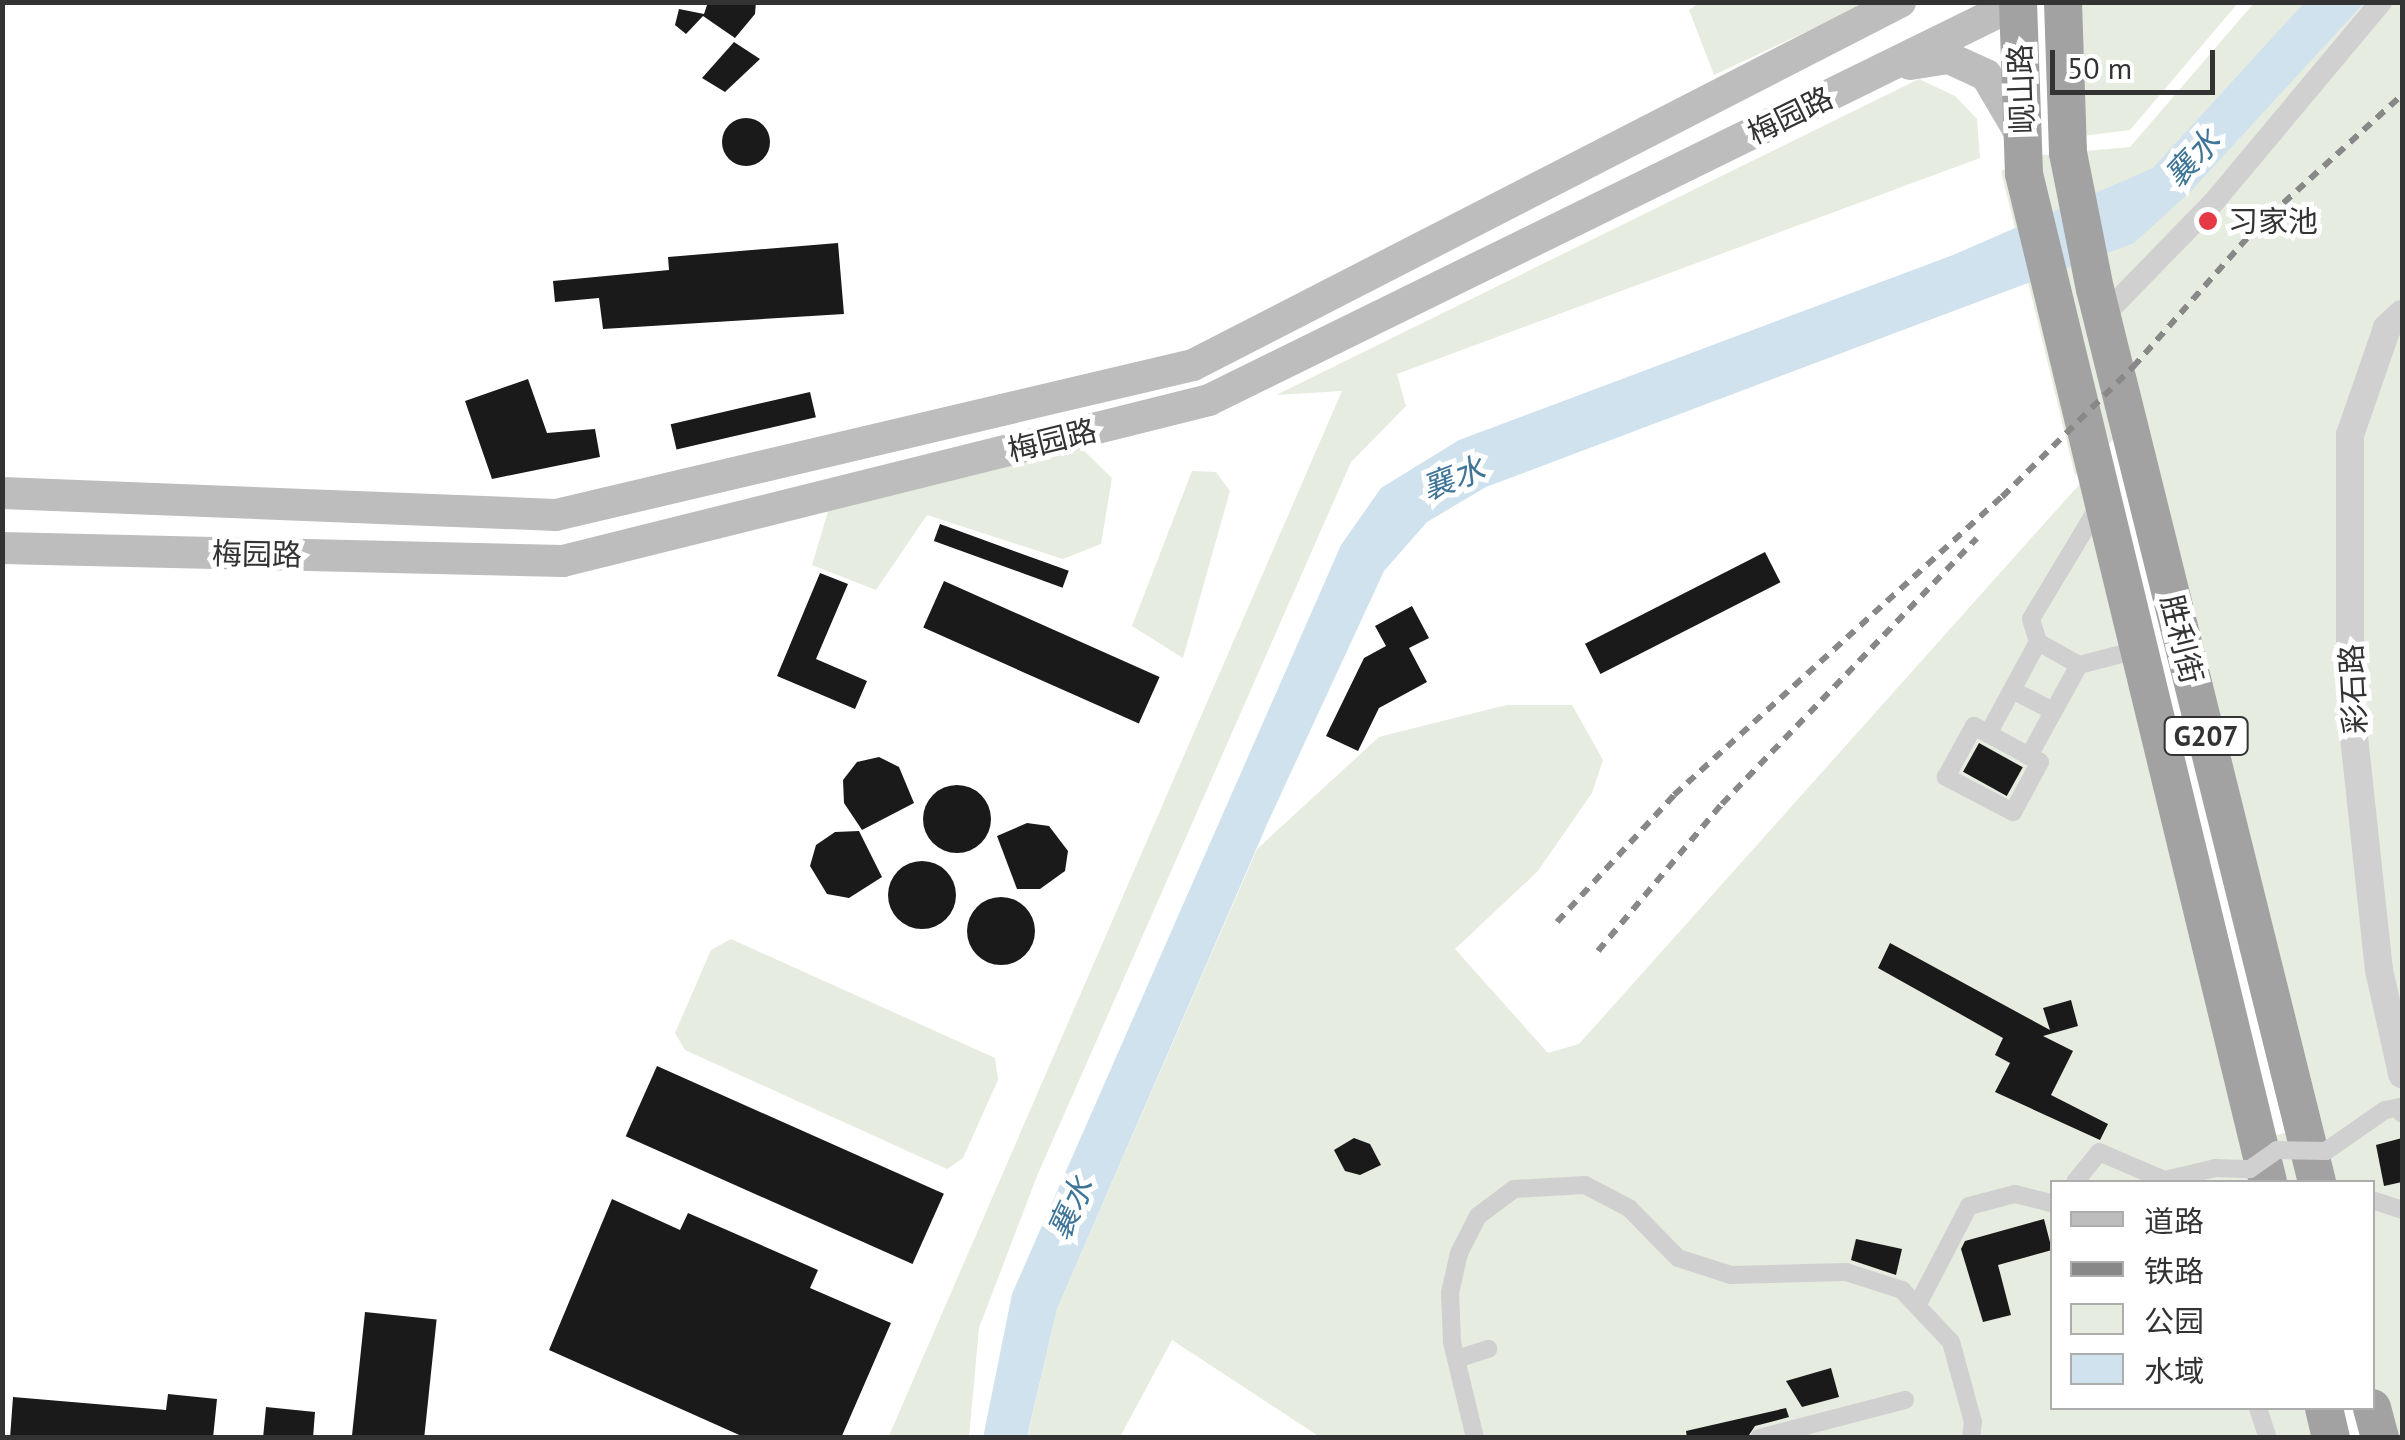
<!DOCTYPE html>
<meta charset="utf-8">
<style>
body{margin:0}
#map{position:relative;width:2405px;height:1440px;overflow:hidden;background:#fff;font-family:"PT Sans","Noto Sans SC",sans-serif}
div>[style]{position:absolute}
.green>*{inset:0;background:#e6ecdf}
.water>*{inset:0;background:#cfe2ee}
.building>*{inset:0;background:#1a1a1a;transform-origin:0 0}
.round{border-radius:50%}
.pedestrian>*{height:18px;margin:-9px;padding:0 9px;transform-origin:9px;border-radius:9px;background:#d0d0d0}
.minor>*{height:22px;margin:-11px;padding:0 11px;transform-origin:11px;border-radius:11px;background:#d0d0d0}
.tertiary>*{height:28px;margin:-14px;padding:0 14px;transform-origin:14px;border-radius:14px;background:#d0d0d0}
.secondary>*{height:32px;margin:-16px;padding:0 16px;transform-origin:16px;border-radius:16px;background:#bdbdbd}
.trunk>*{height:38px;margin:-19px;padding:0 19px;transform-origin:19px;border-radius:19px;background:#a2a2a2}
.rail>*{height:6px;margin-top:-3px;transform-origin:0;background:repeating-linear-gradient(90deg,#888 0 10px,transparent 0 18px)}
.pedestrian-bridge>*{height:18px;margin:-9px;padding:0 9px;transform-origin:9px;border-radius:9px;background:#d0d0d0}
.dots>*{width:28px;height:28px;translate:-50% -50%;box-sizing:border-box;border:5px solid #fff;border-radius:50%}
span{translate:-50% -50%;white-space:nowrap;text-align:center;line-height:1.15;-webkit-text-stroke:10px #fff;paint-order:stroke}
.shield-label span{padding:2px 8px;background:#fff;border:2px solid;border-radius:8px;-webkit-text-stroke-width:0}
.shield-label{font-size:28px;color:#333;font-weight:700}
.street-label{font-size:30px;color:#333}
.poi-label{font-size:30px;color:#333}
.left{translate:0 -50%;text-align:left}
.water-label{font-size:32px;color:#3f7597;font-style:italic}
.frame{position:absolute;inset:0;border:5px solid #333;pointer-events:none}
.legend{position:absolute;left:2050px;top:1180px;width:325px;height:230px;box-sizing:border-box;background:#fff;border:2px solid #adadad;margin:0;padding:12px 18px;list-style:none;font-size:30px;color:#333}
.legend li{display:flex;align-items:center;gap:20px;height:50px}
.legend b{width:50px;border:2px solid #adadad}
.scale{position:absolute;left:2050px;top:50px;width:165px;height:45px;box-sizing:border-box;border:5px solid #333;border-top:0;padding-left:12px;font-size:30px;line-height:35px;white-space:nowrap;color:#333;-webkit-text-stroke:8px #fff;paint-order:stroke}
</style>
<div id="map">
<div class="green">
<i style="clip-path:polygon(1700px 2px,1867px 3px,1714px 75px,1689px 10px)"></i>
<i style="clip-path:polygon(2077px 3px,2238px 3px,2130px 130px,2082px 136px)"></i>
<i style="clip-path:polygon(2254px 3px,2402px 3px,2402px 1437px,2380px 1437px,2372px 1408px,2372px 1182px,2052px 1182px,2052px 1408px,2324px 1408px,2331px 1437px,1320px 1437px,1172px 1340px,1120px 1437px,1027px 1438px,1057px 1309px,1257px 849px,1379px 737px,1507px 705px,1572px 705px,1603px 760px,1592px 793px,1537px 872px,1455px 949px,1548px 1053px,1579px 1044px,2094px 468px,2258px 1140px,2303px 1128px,2132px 439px,2146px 410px,2075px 475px,2001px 171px,2033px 156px,2130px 147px)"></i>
<i style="clip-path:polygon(1919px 79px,1955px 96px,1977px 119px,1980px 158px,1397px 374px,1406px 406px,1351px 462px,1037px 1176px,979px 1328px,969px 1437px,888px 1438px,1342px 391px,1276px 395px)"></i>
<i style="clip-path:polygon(1078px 445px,1112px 478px,1101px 544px,1063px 559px,927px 515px,876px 590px,812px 565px,830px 505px)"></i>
<i style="clip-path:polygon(1192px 471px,1216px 472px,1230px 491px,1183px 658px,1132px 626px)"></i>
<i style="clip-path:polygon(731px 939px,995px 1058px,998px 1080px,963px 1158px,947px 1169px,685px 1050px,675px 1033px,711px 950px)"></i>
</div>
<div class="water">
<i style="clip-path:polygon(2304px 3px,2364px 3px,2191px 191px,2134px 243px,1486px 487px,1427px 522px,1384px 571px,1268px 822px,1057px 1309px,1027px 1437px,983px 1438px,1012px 1294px,1341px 545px,1381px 488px,1459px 440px,1953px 255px,2153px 168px)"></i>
</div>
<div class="building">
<i style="clip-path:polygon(708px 2px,756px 2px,755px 14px,735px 38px,703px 16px,686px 34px,675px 25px,679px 9px,704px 14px)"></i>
<i style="clip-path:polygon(734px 42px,760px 59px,725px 92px,702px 78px)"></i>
<i class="round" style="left:722px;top:118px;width:48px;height:48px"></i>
<i style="clip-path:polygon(838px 243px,844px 314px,603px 329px,599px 298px,555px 302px,553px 281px,669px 270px,668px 257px)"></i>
<i style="clip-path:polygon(528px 379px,547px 433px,595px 429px,600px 457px,492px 479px,465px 401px)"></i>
<i style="left:810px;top:392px;width:26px;height:143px;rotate:77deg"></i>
<i style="left:940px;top:524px;width:137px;height:18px;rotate:20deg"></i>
<i style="left:1765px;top:552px;width:34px;height:202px;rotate:63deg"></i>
<i style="clip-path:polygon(820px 573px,848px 584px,816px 659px,867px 681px,855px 709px,777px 676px)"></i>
<i style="left:944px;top:581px;width:236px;height:51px;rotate:24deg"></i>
<i style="clip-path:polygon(1412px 606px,1429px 638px,1409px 648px,1427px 682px,1379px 708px,1358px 751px,1326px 736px,1364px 658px,1386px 646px,1375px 626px)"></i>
<i style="left:1979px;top:743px;width:50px;height:33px;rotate:29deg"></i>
<i style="clip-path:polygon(879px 757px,899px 767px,914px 803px,862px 830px,844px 803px,843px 780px,857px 762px)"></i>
<i class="round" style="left:923px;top:785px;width:68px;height:68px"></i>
<i style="clip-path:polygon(1027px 823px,1049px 826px,1068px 851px,1065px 871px,1040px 889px,1017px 889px,997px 836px)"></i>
<i style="clip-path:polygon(859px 831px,882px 877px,849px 898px,827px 894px,810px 866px,816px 845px,835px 832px)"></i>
<i class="round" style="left:888px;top:861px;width:68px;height:68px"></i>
<i class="round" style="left:967px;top:897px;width:68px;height:68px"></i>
<i style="clip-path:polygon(1890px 943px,2050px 1030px,2043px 1008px,2071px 1000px,2078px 1026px,2043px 1036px,2073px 1051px,2051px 1095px,2108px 1124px,2100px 1140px,1995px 1092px,2010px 1063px,1995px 1055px,2003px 1038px,1878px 968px)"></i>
<i style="left:657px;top:1066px;width:314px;height:77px;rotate:24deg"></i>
<i style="clip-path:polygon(1354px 1138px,1370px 1144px,1381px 1165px,1360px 1175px,1345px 1171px,1334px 1150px)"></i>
<i style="clip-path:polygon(2402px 1138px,2402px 1182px,2384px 1186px,2376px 1145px)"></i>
<i style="clip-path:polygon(612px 1199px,680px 1230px,688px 1213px,818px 1270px,810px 1288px,891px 1323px,841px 1438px,746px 1438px,549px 1350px)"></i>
<i style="clip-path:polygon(2044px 1219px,2052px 1250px,1998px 1265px,2011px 1315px,1983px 1322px,1961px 1249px,1965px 1241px)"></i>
<i style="clip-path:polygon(1856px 1239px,1902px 1249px,1896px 1275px,1851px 1260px)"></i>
<i style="left:365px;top:1312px;width:72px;height:127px;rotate:6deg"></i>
<i style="clip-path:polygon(1831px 1368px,1839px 1397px,1802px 1407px,1786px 1381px)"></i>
<i style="clip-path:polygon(168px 1394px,217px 1399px,213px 1438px,10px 1438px,13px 1397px,166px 1410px)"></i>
<i style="clip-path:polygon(266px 1407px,315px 1412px,313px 1438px,263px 1438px)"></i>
<i style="clip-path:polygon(1786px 1408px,1789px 1417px,1755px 1426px,1747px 1438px,1687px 1438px,1686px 1431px)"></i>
</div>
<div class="pedestrian">
<i style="left:2100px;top:504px;width:134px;rotate:121deg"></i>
<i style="left:2031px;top:619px;width:24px;rotate:73deg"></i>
<i style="left:2038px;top:642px;width:47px;rotate:29.3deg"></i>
<i style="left:2079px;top:665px;width:60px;rotate:-14.5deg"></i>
<i style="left:2012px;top:690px;width:46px;rotate:27.1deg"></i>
<i style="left:1974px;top:726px;width:75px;rotate:28.6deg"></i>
<i style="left:2040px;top:762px;width:57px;rotate:118.4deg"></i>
<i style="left:2013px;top:812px;width:76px;rotate:-152.4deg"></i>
<i style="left:1946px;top:777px;width:58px;rotate:-61.2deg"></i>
<i style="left:1988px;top:734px;width:105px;rotate:-61.5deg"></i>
<i style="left:2029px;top:756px;width:104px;rotate:-61.2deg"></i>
<i style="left:2385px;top:1110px;width:15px;rotate:-11deg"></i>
<i style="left:2400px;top:1107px;width:7px;rotate:74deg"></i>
<i style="left:2075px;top:1182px;width:38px;rotate:-51deg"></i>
<i style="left:2099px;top:1152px;width:76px;rotate:23.2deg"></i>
<i style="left:2372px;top:1200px;width:32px;rotate:18deg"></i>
<i style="left:1919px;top:1302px;width:108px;rotate:-62.5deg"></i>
<i style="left:1969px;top:1206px;width:48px;rotate:-14.6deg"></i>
<i style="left:2015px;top:1194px;width:38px;rotate:14deg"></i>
<i style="left:1457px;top:1359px;width:33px;rotate:-18deg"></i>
<i style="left:2258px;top:1408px;width:32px;rotate:72deg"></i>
<i style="left:1475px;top:1438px;width:99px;rotate:-103.5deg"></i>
<i style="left:1452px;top:1342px;width:49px;rotate:-92.3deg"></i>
<i style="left:1450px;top:1293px;width:41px;rotate:-77.3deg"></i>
<i style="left:1459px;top:1253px;width:42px;rotate:-62.8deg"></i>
<i style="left:1478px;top:1216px;width:45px;rotate:-36.9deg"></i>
<i style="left:1514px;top:1189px;width:71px;rotate:-3.2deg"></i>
<i style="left:1585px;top:1185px;width:50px;rotate:27.6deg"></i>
<i style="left:1629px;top:1208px;width:70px;rotate:45.6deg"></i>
<i style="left:1678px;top:1258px;width:56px;rotate:17.8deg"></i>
<i style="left:1731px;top:1275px;width:115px;rotate:-1.5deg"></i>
<i style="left:1846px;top:1272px;width:59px;rotate:17.8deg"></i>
<i style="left:1902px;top:1290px;width:71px;rotate:46.7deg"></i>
<i style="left:1951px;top:1342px;width:83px;rotate:74.6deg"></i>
<i style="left:1973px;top:1422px;width:16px;rotate:97deg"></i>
<i style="left:1759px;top:1438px;width:151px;rotate:-14.6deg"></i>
</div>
<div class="minor">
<i style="left:2102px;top:317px;width:159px;rotate:-45.8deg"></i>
<i style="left:2213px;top:203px;width:262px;rotate:-50.1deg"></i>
</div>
<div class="tertiary">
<i style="left:2402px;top:314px;width:21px;rotate:137deg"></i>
<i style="left:2387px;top:328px;width:113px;rotate:109.1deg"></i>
<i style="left:2350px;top:435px;width:264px;rotate:90deg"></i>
<i style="left:2350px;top:699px;width:273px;rotate:83.9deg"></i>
<i style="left:2379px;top:970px;width:107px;rotate:77.5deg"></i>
</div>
<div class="secondary">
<i style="left:1910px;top:64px;width:39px;rotate:-9deg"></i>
<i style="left:1949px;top:58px;width:41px;rotate:24.7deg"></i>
<i style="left:1986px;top:75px;width:71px;rotate:59.5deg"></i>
<i style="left:2px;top:493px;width:554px;rotate:2.27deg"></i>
<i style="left:556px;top:515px;width:654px;rotate:-13.25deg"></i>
<i style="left:1193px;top:365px;width:795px;rotate:-27.18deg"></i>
<i style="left:2px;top:548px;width:561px;rotate:1.33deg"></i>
<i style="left:563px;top:561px;width:666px;rotate:-13.99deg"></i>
<i style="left:1209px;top:400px;width:902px;rotate:-26.17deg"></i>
</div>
<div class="trunk">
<i style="left:2018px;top:2px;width:172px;rotate:88deg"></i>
<i style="left:2024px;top:174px;width:1037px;rotate:76.39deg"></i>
<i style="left:2063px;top:2px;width:151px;rotate:88.1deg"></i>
<i style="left:2068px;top:153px;width:139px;rotate:78.8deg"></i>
<i style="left:2095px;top:289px;width:920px;rotate:76.04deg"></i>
<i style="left:2324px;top:1408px;width:31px;rotate:77deg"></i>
<i style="left:2372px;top:1408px;width:31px;rotate:75deg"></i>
</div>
<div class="rail">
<i style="left:1557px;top:922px;width:173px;rotate:-47.3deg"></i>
<i style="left:1674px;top:795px;width:443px;rotate:-42.3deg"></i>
<i style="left:2002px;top:497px;width:185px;rotate:-44.8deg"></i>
<i style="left:2133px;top:367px;width:187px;rotate:-48.5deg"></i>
<i style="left:2257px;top:227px;width:196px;rotate:-42.3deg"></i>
<i style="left:1598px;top:951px;width:192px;rotate:-49.9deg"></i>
<i style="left:1722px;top:804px;width:368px;rotate:-46.2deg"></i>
</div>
<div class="pedestrian-bridge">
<i style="left:2169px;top:1179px;width:48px;rotate:-13.2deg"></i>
<i style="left:2216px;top:1168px;width:34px;rotate:2deg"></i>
<i style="left:2250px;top:1169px;width:33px;rotate:-35deg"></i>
<i style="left:2277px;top:1150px;width:49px;rotate:1.2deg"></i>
<i style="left:2326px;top:1151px;width:72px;rotate:-34.8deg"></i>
</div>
<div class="dots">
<i style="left:2208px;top:221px;background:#e63946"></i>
</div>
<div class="shield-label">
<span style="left:2206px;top:736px">G207</span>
</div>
<div class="street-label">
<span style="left:2021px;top:89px;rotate:-92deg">岘山路</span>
<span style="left:1790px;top:115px;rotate:-26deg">梅园路</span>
<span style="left:1052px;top:440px;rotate:-14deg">梅园路</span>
<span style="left:257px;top:554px;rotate:1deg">梅园路</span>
<span style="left:2182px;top:639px;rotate:76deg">胜利街</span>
<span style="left:2353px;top:689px;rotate:-93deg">彩石路</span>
</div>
<div class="poi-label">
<span class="left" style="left:2228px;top:221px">习家池</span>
</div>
<div class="water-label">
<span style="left:2192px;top:158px;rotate:-47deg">襄水</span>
<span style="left:1453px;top:478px;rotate:-21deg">襄水</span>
<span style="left:1070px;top:1208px;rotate:-65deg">襄水</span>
</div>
<div class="frame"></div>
<ul class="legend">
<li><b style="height:12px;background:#bdbdbd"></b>道路</li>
<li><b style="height:12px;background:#888"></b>铁路</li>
<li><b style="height:28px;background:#e6ecdf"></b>公园</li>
<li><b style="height:28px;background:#cfe2ee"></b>水域</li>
</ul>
<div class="scale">50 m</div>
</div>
